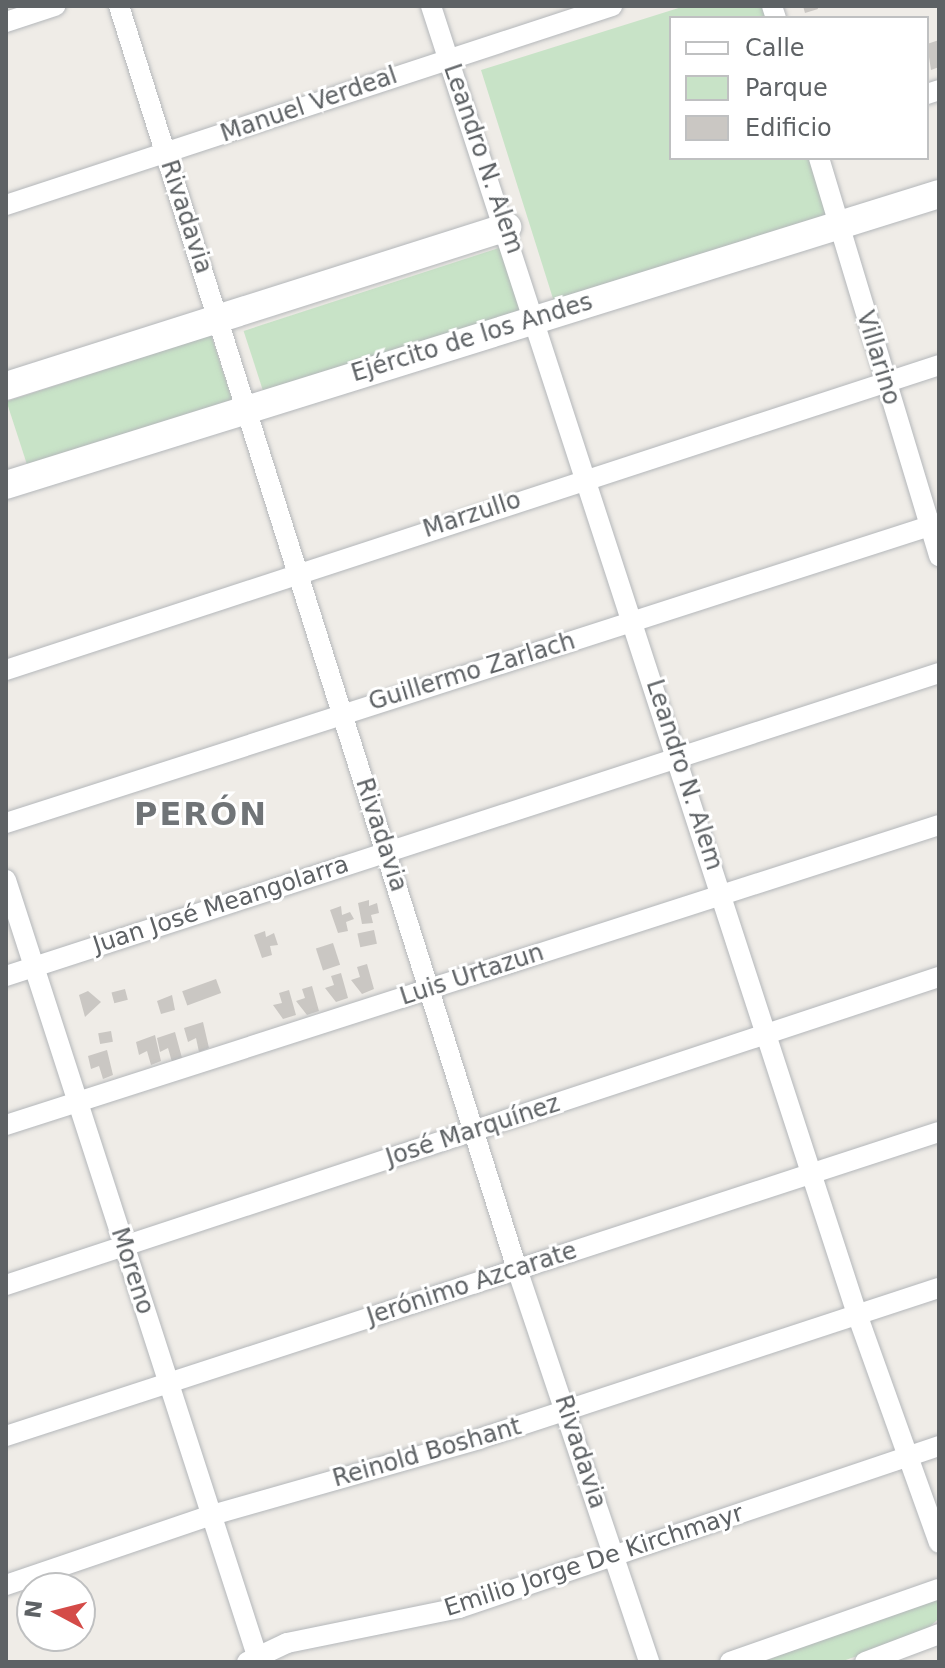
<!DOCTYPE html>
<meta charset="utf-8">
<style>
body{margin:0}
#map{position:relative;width:945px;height:1668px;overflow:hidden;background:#efece7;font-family:"DejaVu Sans",sans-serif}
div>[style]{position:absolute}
.green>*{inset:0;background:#c8e3c7;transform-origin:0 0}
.building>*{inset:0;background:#cac7c3;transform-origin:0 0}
.roads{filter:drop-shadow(0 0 2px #b4b7ba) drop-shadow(0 0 2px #b4b7ba)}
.street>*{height:20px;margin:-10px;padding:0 10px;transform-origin:10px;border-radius:10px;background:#fff}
.secondary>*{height:28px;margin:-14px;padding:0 14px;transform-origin:14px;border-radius:14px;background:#fff}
span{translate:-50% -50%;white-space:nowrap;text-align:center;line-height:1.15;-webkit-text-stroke:6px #fff;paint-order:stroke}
.street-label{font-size:24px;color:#5e6265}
.district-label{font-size:32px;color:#707477;font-weight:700;letter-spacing:2px}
.frame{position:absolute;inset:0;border:8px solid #5e6265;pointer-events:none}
.legend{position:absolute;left:669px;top:16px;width:260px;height:144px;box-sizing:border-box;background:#fff;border:2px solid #bfc0c1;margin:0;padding:10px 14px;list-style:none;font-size:24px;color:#5e6265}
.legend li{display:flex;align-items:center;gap:16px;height:40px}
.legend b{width:40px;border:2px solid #bfc0c1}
.north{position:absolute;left:16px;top:1572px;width:80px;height:80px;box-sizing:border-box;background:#fff;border:2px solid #bfc0c1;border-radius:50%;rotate:277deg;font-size:22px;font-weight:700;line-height:32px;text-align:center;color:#5e6265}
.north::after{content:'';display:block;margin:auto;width:28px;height:36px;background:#d44b48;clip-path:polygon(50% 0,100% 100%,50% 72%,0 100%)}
</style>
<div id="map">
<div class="green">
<i style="clip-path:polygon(685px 6px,766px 6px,770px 18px,671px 18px,671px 158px,814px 158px,832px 218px,555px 305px,481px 70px)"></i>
<i style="left:508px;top:245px;width:72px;height:278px;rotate:72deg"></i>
<i style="left:211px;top:335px;width:72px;height:215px;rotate:72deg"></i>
<i style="clip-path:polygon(939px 1595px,937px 1620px,923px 1633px,840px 1662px,762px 1662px)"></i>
</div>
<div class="building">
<i style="clip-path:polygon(803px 6px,817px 6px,818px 9px,805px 13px)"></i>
<i style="clip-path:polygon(939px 40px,939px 67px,931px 70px,927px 44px)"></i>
<i style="clip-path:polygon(369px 900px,369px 906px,377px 903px,379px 913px,371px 915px,373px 923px,362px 924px,358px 903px)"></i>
<i style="clip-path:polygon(341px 906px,342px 915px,350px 912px,354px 919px,346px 922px,348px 931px,338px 933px,330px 910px)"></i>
<i style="left:374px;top:930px;width:14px;height:17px;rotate:78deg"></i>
<i style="clip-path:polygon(265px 931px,266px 937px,274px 933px,278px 945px,270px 946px,272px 955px,262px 958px,254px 935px)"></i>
<i style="left:333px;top:943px;width:23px;height:18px;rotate:72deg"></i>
<i style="clip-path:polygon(367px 964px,374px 989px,362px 994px,351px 980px,360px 977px,357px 967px)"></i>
<i style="clip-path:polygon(341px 973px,348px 998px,336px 1002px,325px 988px,334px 985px,331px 976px)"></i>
<i style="left:216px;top:979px;width:15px;height:36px;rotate:70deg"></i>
<i style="clip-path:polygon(312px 986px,319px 1011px,307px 1015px,296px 1001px,305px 998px,302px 989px)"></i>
<i style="left:125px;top:989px;width:11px;height:14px;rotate:75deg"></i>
<i style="clip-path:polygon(289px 990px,296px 1015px,283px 1019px,273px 1005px,282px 1003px,279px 993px)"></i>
<i style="clip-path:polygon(88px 991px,101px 1002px,85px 1017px,79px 995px)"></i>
<i style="clip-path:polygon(172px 995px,175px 1010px,161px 1014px,157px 1001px)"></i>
<i style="clip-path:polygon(203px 1022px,209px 1048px,199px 1052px,196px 1038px,188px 1042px,184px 1028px)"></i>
<i style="left:111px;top:1031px;width:11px;height:13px;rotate:80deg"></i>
<i style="clip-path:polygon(175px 1032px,182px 1058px,172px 1062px,168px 1048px,160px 1052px,157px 1038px)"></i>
<i style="clip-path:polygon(155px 1035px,161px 1061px,151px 1065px,147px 1051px,139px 1055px,136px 1042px)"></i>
<i style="clip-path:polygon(107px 1050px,113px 1075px,103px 1079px,99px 1066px,91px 1069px,88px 1056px)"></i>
</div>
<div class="roads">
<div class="street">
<i style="left:119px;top:6px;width:1324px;rotate:72.51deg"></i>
<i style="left:517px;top:1269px;width:415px;rotate:71.4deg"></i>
<i style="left:431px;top:6px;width:1376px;rotate:71.96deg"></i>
<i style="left:857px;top:1314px;width:243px;rotate:70.3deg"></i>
<i style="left:772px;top:6px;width:13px;rotate:72deg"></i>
<i style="left:6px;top:22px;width:52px;rotate:-18.1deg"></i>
<i style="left:927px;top:94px;width:13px;rotate:-18deg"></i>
<i style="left:819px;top:158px;width:416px;rotate:73.2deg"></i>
<i style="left:6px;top:205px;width:638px;rotate:-18.18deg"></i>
<i style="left:6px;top:670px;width:982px;rotate:-18.1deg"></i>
<i style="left:6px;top:823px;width:980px;rotate:-17.82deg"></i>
<i style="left:6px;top:880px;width:822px;rotate:72.07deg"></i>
<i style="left:6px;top:976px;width:981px;rotate:-17.99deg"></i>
<i style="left:6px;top:1125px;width:980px;rotate:-17.82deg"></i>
<i style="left:6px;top:1285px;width:983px;rotate:-18.27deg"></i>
<i style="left:6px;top:1436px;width:981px;rotate:-18.05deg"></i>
<i style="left:6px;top:1585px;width:214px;rotate:-18.8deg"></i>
<i style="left:209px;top:1516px;width:281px;rotate:-15.9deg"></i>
<i style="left:479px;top:1439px;width:484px;rotate:-18.2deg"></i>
<i style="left:247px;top:1662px;width:44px;rotate:-25.4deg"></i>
<i style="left:287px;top:1643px;width:176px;rotate:-11.5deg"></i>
<i style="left:459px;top:1608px;width:507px;rotate:-18.65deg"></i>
<i style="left:730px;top:1662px;width:221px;rotate:-19.3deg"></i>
<i style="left:865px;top:1662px;width:79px;rotate:-20.7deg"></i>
</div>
<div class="secondary">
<i style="left:6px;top:386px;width:526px;rotate:-17.61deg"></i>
<i style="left:6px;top:485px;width:977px;rotate:-17.32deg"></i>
</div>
</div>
<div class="street-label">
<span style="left:309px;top:105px;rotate:-19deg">Manuel Verdeal</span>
<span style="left:483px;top:159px;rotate:71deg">Leandro N. Alem</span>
<span style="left:186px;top:217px;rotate:72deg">Rivadavia</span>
<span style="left:472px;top:338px;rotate:-17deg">Ejército de los Andes</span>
<span style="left:878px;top:358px;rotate:73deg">Villarino</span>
<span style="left:472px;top:515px;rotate:-18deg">Marzullo</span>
<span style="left:472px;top:672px;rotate:-17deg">Guillermo Zarlach</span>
<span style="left:684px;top:775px;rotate:72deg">Leandro N. Alem</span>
<span style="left:381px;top:835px;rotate:72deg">Rivadavia</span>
<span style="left:221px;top:905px;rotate:-18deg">Juan José Meangolarra</span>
<span style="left:472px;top:975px;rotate:-18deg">Luis Urtazun</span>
<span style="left:473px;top:1131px;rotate:-18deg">José Marquínez</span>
<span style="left:132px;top:1271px;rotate:72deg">Moreno</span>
<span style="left:472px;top:1284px;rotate:-18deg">Jerónimo Azcarate</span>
<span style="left:580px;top:1452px;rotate:72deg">Rivadavia</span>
<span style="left:427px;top:1453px;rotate:-16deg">Reinold Boshant</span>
<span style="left:594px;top:1561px;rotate:-18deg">Emilio Jorge De Kirchmayr</span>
</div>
<div class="district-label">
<span style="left:201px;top:814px">PERÓN</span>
</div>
<div class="frame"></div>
<ul class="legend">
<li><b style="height:10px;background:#fff"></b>Calle</li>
<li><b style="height:22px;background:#c8e3c7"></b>Parque</li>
<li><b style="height:22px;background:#cac7c3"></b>Edificio</li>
</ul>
<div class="north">N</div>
</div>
